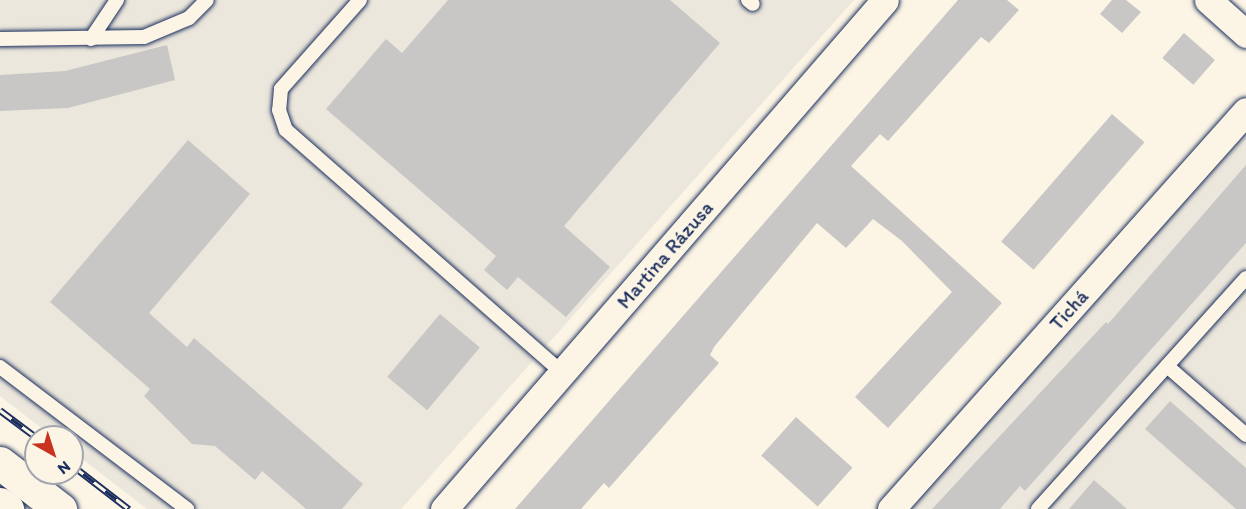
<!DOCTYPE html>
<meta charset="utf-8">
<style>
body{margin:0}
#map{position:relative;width:1246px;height:509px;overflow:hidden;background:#fcf5e5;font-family:Itim,sans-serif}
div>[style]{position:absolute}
.built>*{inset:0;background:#ece7dc}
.building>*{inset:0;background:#c8c7c6;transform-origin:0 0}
.roads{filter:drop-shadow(0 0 2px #1b2f5e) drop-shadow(0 0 2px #1b2f5e)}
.lane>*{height:14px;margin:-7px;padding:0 7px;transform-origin:7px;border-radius:7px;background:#fcf5e5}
.street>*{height:27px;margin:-13.5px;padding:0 13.5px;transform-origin:13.5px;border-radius:13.5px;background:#fcf5e5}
.primary>*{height:33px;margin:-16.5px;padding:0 16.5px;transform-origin:16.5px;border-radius:16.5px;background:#fcf5e5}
.rail>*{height:7px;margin-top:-3.5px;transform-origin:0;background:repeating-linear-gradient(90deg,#fcf5e5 0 14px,#1b2f5e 0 28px);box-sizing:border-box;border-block:2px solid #1b2f5e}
span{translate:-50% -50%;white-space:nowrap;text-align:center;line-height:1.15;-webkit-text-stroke:6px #fcf5e5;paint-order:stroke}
.street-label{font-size:20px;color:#1b2f5e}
.north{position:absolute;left:24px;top:425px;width:60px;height:60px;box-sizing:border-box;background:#fcf5e5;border:2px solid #a2a6af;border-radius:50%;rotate:141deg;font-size:16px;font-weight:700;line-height:24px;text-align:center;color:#1b2f5e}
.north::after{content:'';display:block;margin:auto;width:21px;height:27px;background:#c8321e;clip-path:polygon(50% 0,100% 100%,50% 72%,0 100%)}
</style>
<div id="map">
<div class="built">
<i style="clip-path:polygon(0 0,854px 0,401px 509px,147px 509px,72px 451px,72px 437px,53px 437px,0 396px)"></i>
<i style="clip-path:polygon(1246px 97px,1246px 509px,875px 509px)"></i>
</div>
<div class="building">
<i style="clip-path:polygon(448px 0,670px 0,720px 43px,564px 226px,610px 267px,566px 317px,518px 277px,507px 290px,484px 270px,496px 256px,326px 109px,386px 39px,402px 53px)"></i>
<i style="clip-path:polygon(958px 0,1007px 0,1019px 10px,989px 43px,981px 37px,888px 141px,880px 134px,851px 166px,1002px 303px,888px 428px,855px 397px,952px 292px,902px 241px,873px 219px,846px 248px,817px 223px,714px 347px,710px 355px,719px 363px,609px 488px,604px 483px,581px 509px,515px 509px)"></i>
<i style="clip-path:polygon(1112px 0,1126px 0,1141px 12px,1122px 33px,1100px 14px)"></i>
<i style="left:1184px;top:33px;width:41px;height:33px;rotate:41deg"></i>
<i style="clip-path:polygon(167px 45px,175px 80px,68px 108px,0 111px,0 75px,65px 71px)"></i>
<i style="left:1112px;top:114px;width:43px;height:169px;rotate:41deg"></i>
<i style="clip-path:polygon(188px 140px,250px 194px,149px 313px,187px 347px,194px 338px,363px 484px,342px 509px,306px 509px,262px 471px,255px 480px,215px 446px,192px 444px,144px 396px,150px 389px,50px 302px)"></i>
<i style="clip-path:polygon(1246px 165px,1246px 243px,1025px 491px,1020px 486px,1000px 509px,932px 509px,1106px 322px,1108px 324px)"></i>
<i style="left:440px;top:314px;width:52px;height:82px;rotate:40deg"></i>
<i style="clip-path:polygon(1170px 401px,1246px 468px,1246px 509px,1236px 509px,1145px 429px)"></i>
<i style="left:796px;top:417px;width:76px;height:52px;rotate:42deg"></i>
<i style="clip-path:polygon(1094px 480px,1127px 509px,1069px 509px)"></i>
</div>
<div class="roads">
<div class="lane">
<i style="left:360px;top:0;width:119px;rotate:131.6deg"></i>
<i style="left:281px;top:89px;width:21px;rotate:95deg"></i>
<i style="left:279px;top:110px;width:21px;rotate:71deg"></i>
<i style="left:286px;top:130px;width:368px;rotate:41.3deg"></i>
<i style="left:748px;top:0;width:6px;rotate:39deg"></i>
<i style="left:0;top:39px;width:144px;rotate:-0.8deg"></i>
<i style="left:144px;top:37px;width:49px;rotate:-22.9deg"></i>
<i style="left:189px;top:18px;width:25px;rotate:-45deg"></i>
<i style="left:91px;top:39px;width:47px;rotate:-56.3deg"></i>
<i style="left:1167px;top:366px;width:105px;rotate:41.1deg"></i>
<i style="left:0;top:367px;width:235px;rotate:37.2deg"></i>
<i style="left:1038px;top:509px;width:311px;rotate:-48deg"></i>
</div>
<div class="street">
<i style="left:1208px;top:0;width:51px;rotate:41.8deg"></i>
<i style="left:444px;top:509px;width:673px;rotate:-49.09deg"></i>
<i style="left:891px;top:509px;width:533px;rotate:-48.27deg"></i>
</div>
<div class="primary">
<i style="left:0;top:463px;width:76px;rotate:37.5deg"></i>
<i style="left:0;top:504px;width:9px;rotate:36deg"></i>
</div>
</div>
<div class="rail">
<i style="left:0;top:410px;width:45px;rotate:36.9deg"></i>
<i style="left:72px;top:465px;width:72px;rotate:37.7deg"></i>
</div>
<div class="street-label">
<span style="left:665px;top:255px;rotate:-49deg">Martina Rázusa</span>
<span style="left:1069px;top:310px;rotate:-48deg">Tichá</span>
</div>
<div class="north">N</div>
</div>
